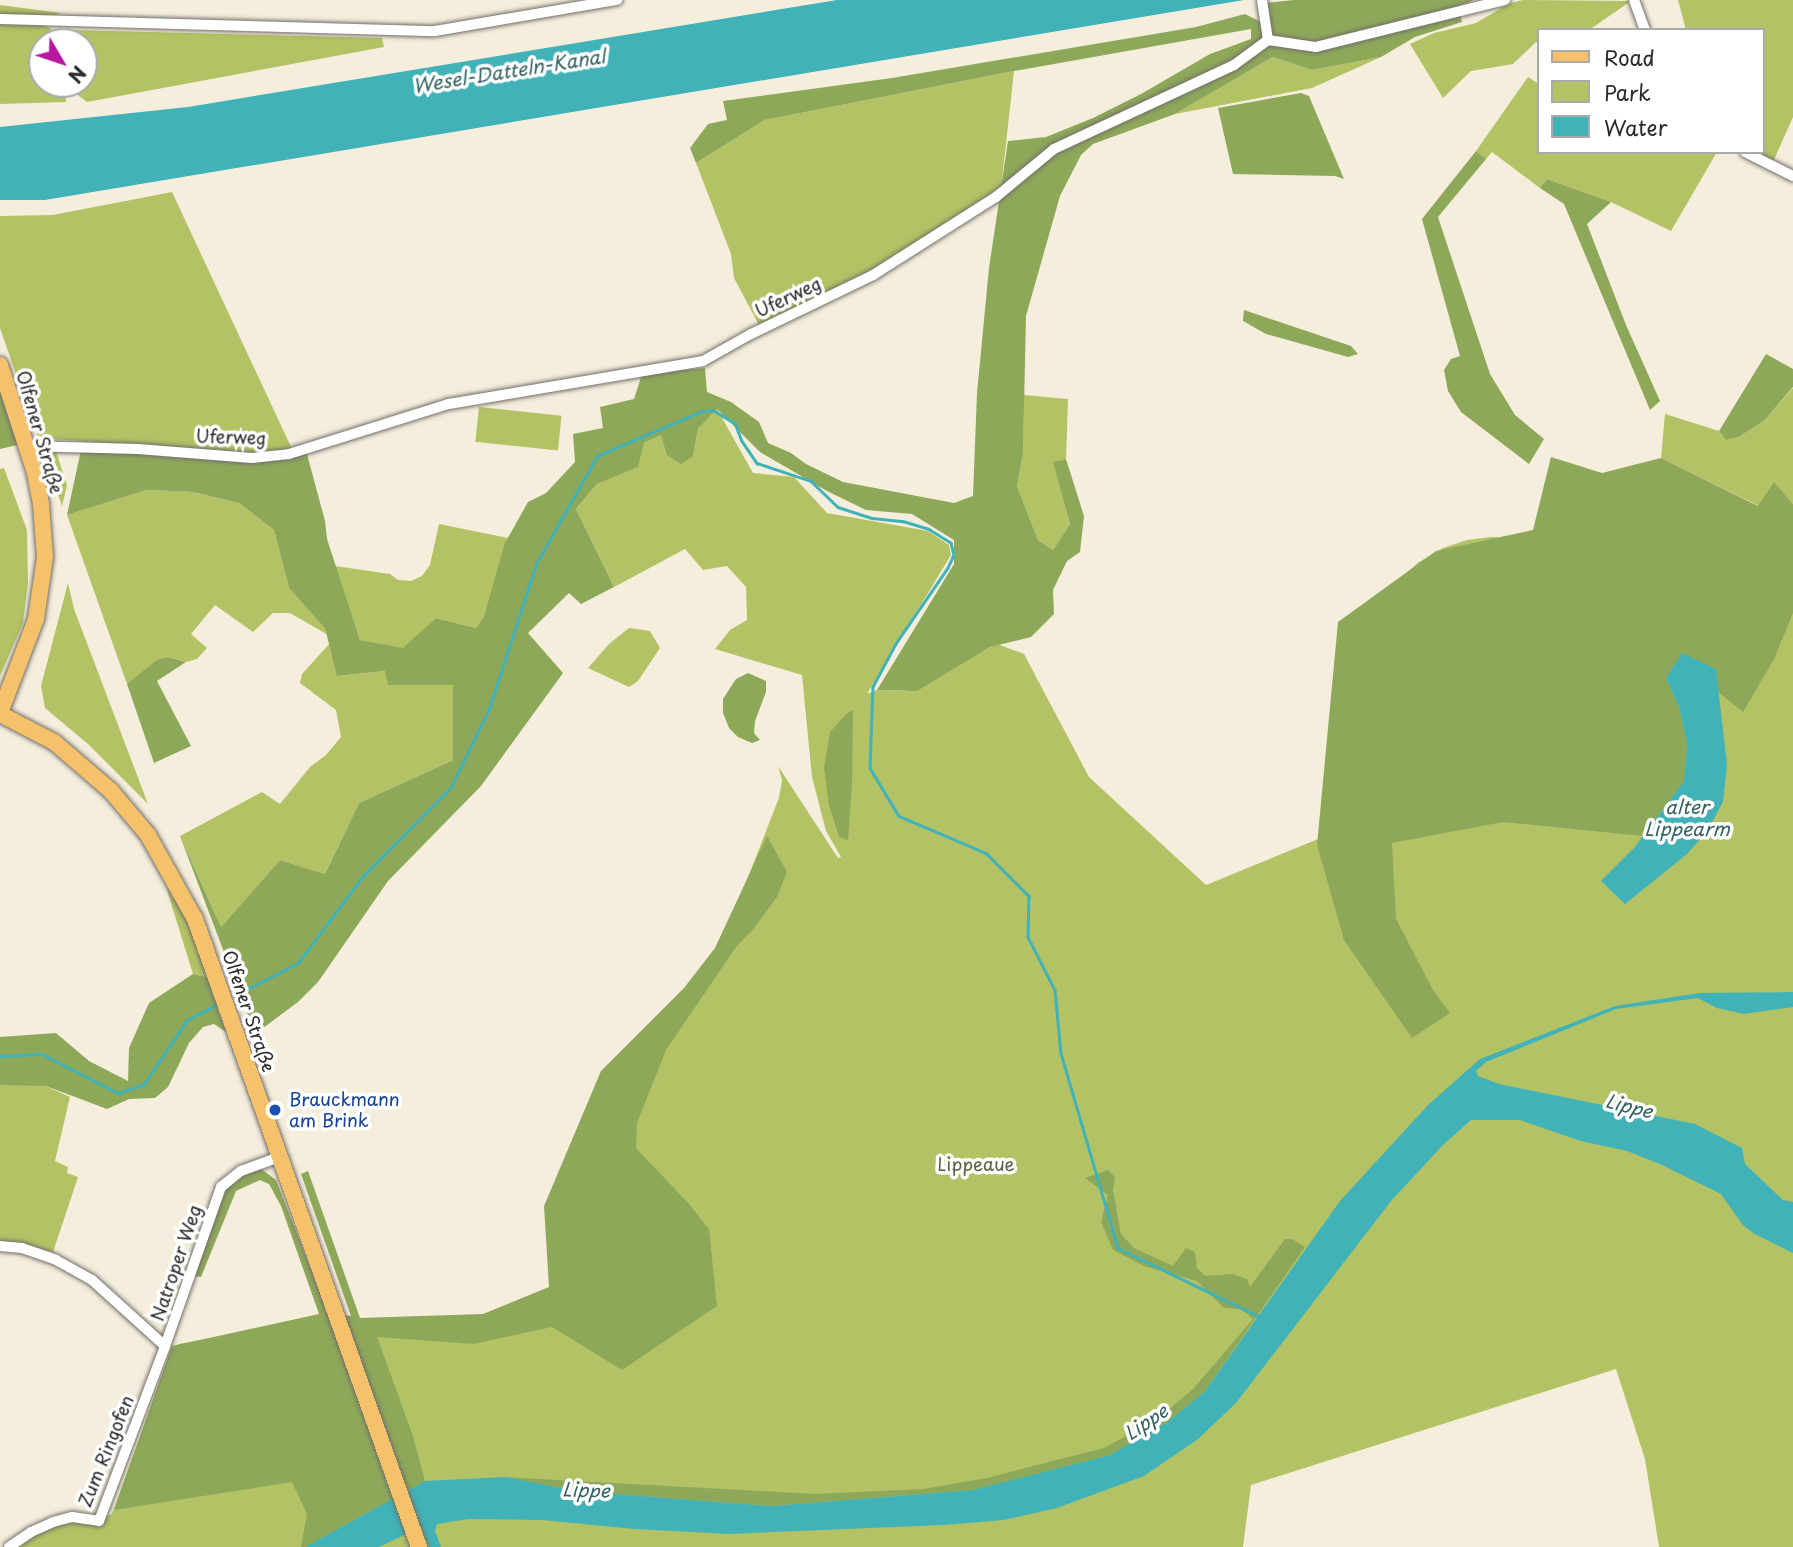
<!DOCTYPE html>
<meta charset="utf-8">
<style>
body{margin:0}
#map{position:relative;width:1793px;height:1547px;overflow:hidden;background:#f5eedc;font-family:"Playpen Sans",sans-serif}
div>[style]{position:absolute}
.green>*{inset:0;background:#b3c264;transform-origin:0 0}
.forest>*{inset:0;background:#8ea85a}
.water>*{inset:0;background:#41b2b8}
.stream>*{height:2.5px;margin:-1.25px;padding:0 1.25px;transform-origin:1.25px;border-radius:1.25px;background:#41b2b8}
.roads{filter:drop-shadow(0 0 2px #726f69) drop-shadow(0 0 2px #726f69)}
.street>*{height:10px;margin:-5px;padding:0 5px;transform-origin:5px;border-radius:5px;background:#fff}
.primary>*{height:16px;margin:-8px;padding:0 8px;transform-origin:8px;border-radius:8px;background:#f5c16b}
.dots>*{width:19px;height:19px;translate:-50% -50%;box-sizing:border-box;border:4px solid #fff;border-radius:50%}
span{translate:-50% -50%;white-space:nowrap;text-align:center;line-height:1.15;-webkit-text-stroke:7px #fff;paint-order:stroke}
.street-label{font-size:18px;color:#2b2b2b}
.transit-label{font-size:18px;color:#164399}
.left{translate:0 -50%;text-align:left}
.park-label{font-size:18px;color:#5b603f}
.water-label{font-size:19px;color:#346163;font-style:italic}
.legend{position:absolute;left:1537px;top:28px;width:228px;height:126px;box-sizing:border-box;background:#fff;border:2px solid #aaa;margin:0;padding:9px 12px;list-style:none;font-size:21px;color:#2b2b2b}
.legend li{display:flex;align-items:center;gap:14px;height:35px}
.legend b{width:35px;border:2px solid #aaa}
.north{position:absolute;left:28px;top:28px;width:70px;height:70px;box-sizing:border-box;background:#fff;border:2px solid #aaa;border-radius:50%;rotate:129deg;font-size:19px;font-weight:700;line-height:28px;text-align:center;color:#2b2b2b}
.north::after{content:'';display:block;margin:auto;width:24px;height:32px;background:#b5179e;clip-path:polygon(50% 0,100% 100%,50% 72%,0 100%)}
</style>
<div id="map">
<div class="green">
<i style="clip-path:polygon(1523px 0,1631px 1px,1589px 30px,1539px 30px,1539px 43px,1536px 42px,1513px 64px,1471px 71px,1443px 98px,1410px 44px,1434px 33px,1476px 23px,1510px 3px)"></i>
<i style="clip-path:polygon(1678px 0,1793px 0,1793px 117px,1773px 162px,1751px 152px,1763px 152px,1763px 30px,1686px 30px)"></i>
<i style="clip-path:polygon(0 5px,61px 13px,50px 17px,0 16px)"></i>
<i style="clip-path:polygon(0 24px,42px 25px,50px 28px,60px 42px,42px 42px,42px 84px,64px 84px,66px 102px,0 104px)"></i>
<i style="clip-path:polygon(70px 30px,382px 38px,384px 47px,87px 102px,74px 92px,74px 84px,84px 84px,84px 42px,71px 42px)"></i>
<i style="clip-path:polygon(1273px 57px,1312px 70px,1381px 57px,1312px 88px,1175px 114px)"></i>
<i style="clip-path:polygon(1014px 71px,1001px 189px,906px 253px,759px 325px,734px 278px,731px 254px,696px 163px,765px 120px)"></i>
<i style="clip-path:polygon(1528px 77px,1539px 84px,1539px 152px,1717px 152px,1671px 231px,1611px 202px,1547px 179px,1540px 188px,1492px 152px,1486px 159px,1476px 151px)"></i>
<i style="clip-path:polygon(172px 192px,292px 449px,253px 453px,52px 439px,67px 485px,62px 506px,0 328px,0 216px,53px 215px)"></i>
<i style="clip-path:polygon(1793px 388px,1793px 504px,1774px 483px,1759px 506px,1661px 458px,1665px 414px,1719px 431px,1726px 440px,1739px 437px,1765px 420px)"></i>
<i style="clip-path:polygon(1024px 395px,1068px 399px,1066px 459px,1054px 463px,1070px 524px,1053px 550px,1038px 540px,1017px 486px,1023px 454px)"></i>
<i style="left:479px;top:407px;width:83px;height:35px;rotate:6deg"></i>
<i style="clip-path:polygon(717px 409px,753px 473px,794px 477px,827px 513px,928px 531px,949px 545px,951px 555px,867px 694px,877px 690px,905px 691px,997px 644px,1024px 654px,1089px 777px,1206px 885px,1323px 837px,1345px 627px,1419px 562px,1443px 548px,1467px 540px,1491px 537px,1533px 539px,1793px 574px,1793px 1547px,1659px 1547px,1645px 1459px,1616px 1369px,1251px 1485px,1243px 1547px,12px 1547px,56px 1525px,78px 1521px,85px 1525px,112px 1514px,172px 1348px,179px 1344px,323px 1318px,374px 1334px,553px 1301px,690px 988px,728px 928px,779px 798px,782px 780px,778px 766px,838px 858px,841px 857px,826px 831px,812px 777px,802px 675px,715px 649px,730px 630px,747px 620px,746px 587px,727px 566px,703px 570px,685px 549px,614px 587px,576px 509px,597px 484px,637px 467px,644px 443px,661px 435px,693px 456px,698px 429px)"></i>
<i style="clip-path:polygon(4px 468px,27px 530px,28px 583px,23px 623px,0 676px,0 469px)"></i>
<i style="clip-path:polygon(147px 490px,193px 492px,239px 503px,274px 530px,289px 588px,325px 627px,328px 635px,290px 613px,273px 613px,253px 632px,215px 605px,191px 634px,207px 648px,197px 659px,186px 662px,168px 657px,127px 684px,67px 515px)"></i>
<i style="clip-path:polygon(439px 524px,508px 538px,484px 616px,476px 628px,436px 618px,404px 649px,360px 640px,335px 566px,390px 574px,398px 580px,411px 581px,422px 576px,430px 565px)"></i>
<i style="clip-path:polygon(68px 583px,74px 609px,148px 804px,88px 744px,45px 708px,41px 686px)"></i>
<i style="clip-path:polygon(629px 628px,650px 631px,660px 648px,638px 681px,629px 687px,588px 668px,609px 644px)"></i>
<i style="clip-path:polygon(331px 642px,338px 676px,386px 671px,388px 685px,453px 685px,453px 760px,359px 803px,325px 874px,280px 860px,221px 927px,180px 836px,262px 792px,280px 804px,310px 767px,326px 755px,341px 737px,336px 710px,300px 683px,302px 674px)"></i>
<i style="clip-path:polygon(166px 887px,187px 917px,207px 977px,193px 974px)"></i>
<i style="clip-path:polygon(23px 1083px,46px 1086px,70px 1097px,55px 1161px,68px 1167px,67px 1173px,78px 1177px,53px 1252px,21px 1243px,0 1241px,0 1085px)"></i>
</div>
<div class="forest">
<i style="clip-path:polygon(1294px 0,1474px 0,1458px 6px,1462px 22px,1415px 37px,1381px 57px,1312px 70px,1273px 57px,1175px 114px,1093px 144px,1081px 155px,1060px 196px,1026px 316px,1023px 454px,1017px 486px,1038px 540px,1053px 550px,1070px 524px,1053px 462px,1066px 459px,1084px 516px,1080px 552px,1067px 561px,1053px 590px,1054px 614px,1031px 637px,990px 647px,917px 691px,877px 690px,954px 564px,954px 540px,912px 514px,866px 510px,827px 491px,760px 452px,717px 409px,698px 429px,693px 456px,681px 464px,667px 455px,661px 435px,644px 443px,638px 467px,597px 484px,576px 509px,614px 587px,581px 604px,569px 593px,528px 633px,563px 673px,481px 786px,388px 881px,318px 982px,298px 1002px,255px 1034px,180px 836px,221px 927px,280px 860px,325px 874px,359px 803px,453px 760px,453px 685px,388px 685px,385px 671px,337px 676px,325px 628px,289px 588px,274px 530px,239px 503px,193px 492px,147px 490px,67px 515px,81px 450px,307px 454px,325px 521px,327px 539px,360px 640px,403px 648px,436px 618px,476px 628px,484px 616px,505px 543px,528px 502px,546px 493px,575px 462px,573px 434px,603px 428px,600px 407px,634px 399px,642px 374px,705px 368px,707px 392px,731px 402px,759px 422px,768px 443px,791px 453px,806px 464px,843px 482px,954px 503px,973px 496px,977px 393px,989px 268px,1008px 141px,1046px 137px,1093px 118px,1141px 94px,1210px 54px,1251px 39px,1251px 29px,1014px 71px,765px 120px,696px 163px,690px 148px,708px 124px,727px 120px,723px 101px,892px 78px,1196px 27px,1245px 14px,1261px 22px,1271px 45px,1266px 3px)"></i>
<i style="clip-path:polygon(1301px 93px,1309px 96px,1344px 179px,1335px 176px,1233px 174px,1218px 108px)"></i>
<i style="clip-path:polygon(1476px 151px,1486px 159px,1438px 217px,1490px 374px,1515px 415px,1544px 439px,1529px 464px,1461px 412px,1448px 391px,1444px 370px,1451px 359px,1460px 356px,1422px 219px)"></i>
<i style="clip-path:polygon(1547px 179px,1611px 202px,1587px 224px,1626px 325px,1660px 401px,1650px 410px,1564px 204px,1540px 188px)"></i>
<i style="clip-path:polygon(1244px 310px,1351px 346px,1358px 354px,1348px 357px,1266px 334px,1243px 321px)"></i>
<i style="clip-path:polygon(1766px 354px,1793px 369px,1793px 387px,1765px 420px,1739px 437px,1726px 440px,1719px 431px)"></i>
<i style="clip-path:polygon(0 383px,22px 444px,0 449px)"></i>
<i style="clip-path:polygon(1551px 457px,1602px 473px,1661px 458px,1758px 506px,1774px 482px,1793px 504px,1793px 613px,1774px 659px,1743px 712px,1717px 691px,1716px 669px,1666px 678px,1679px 707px,1687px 744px,1684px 781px,1643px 836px,1503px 822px,1392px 843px,1396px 919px,1433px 990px,1450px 1013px,1412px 1038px,1344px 940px,1317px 845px,1338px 622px,1436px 551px,1533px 530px)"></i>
<i style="clip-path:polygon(168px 657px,186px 662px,157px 681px,191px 746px,154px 763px,127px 684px,157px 660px)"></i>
<i style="clip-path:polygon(748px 673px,766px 681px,766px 692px,755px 721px,754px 733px,760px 740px,752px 743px,738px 737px,729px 728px,723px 713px,723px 699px,736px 679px)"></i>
<i style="clip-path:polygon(853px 710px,852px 783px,848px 840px,839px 837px,829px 805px,824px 768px,830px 732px,846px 714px)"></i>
<i style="clip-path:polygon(767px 836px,787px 872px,777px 897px,754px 928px,736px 947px,666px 1050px,637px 1123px,636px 1148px,689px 1204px,709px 1229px,717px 1306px,622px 1370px,552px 1327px,473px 1344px,377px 1337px,413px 1436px,425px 1481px,305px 1547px,301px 1547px,307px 1514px,292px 1482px,114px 1510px,172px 1346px,319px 1314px,281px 1206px,269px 1184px,260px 1180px,236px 1191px,201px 1277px,193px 1276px,223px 1191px,241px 1176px,260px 1168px,276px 1180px,328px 1313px,351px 1316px,301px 1174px,308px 1171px,360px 1318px,483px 1314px,549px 1287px,544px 1206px,601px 1071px,684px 988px,715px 948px)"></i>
<i style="clip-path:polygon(193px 974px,207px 977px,226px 1032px,214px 1024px,203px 1027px,189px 1043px,168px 1087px,155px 1098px,129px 1099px,107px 1109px,46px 1086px,0 1085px,0 1037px,56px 1033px,89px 1061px,128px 1081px,129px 1048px,149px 1003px)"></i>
<i style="clip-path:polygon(1108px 1170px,1115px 1177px,1113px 1190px,1121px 1234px,1134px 1248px,1173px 1266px,1186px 1248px,1195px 1252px,1197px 1268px,1205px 1276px,1232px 1274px,1247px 1279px,1250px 1287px,1285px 1239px,1292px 1239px,1305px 1247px,1205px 1391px,1169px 1421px,1110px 1455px,973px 1490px,772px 1506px,576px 1491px,503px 1477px,815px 1494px,923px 1489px,987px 1478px,1104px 1448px,1159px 1418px,1194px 1388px,1253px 1319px,1241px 1309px,1224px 1308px,1197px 1281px,1144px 1266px,1113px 1250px,1101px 1222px,1108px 1195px,1085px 1178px)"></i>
</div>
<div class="water">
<i style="clip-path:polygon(837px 0,1244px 0,45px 200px,0 200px,0 127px,188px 107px)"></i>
<i style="clip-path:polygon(1682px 653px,1716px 669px,1727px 765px,1723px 802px,1707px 831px,1687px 854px,1625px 904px,1601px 881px,1634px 848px,1684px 781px,1687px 744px,1679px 707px,1666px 678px)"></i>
<i style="clip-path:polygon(1793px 992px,1793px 1007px,1744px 1014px,1717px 1008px,1698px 998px,1616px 1009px,1486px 1062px,1476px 1071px,1478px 1076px,1499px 1084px,1695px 1124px,1742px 1148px,1745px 1164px,1783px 1200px,1793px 1202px,1793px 1253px,1753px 1233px,1742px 1224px,1721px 1194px,1662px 1165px,1627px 1151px,1581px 1141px,1520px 1120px,1471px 1120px,1443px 1145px,1391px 1201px,1236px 1403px,1198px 1439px,1144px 1476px,1057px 1508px,1004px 1520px,943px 1525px,729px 1534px,635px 1529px,542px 1520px,468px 1519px,437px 1524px,435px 1531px,441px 1547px,429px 1547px,421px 1527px,379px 1547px,305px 1547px,425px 1481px,505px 1477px,576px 1491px,772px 1506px,973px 1490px,1110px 1455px,1169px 1421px,1205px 1391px,1340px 1201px,1428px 1105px,1480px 1059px,1615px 1006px,1699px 993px)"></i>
</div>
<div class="stream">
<i style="left:234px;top:996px;width:72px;rotate:-27.3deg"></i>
<i style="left:298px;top:963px;width:109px;rotate:-53.2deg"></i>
<i style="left:363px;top:876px;width:125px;rotate:-45.3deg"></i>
<i style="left:451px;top:787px;width:87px;rotate:-64deg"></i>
<i style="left:489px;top:709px;width:152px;rotate:-72deg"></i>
<i style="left:536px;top:564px;width:124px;rotate:-60.5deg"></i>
<i style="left:597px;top:456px;width:114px;rotate:-23.2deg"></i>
<i style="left:702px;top:411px;width:11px;rotate:-5deg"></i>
<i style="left:713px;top:410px;width:26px;rotate:31deg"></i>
<i style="left:735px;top:423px;width:19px;rotate:69deg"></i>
<i style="left:742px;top:441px;width:27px;rotate:56deg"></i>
<i style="left:757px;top:463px;width:57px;rotate:18.4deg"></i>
<i style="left:811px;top:481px;width:37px;rotate:44deg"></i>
<i style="left:838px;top:507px;width:36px;rotate:18deg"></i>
<i style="left:872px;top:518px;width:31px;rotate:6deg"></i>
<i style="left:903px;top:521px;width:27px;rotate:17deg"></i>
<i style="left:929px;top:529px;width:26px;rotate:32deg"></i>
<i style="left:951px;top:543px;width:12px;rotate:76deg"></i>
<i style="left:954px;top:555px;width:14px;rotate:115deg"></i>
<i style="left:948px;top:568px;width:92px;rotate:124.4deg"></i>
<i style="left:896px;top:644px;width:49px;rotate:118.1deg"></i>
<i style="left:873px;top:687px;width:81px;rotate:92.1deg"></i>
<i style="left:870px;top:768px;width:56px;rotate:58.9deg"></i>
<i style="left:899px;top:816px;width:95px;rotate:23deg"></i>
<i style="left:986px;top:853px;width:61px;rotate:45deg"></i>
<i style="left:1029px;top:896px;width:41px;rotate:91.4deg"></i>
<i style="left:1028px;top:937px;width:59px;rotate:63deg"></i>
<i style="left:1055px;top:990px;width:63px;rotate:84.6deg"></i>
<i style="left:1061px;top:1053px;width:203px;rotate:73.7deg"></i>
<i style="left:1118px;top:1248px;width:156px;rotate:25.9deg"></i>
<i style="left:0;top:1056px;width:42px;rotate:-2.7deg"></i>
<i style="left:42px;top:1054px;width:85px;rotate:27.2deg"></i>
<i style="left:118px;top:1093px;width:28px;rotate:-19deg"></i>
<i style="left:144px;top:1084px;width:77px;rotate:-56.1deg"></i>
<i style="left:187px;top:1020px;width:35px;rotate:-27deg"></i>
</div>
<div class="roads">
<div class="street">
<i style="left:1262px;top:0;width:40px;rotate:81.5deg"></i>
<i style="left:1634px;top:0;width:32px;rotate:70deg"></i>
<i style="left:0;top:19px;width:435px;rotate:1.6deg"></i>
<i style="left:435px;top:31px;width:185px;rotate:-9.7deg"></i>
<i style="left:1745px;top:152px;width:54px;rotate:26.6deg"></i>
<i style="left:26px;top:446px;width:112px;rotate:1.5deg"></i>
<i style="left:138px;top:449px;width:114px;rotate:4.5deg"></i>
<i style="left:252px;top:458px;width:37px;rotate:-6deg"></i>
<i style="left:289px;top:454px;width:168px;rotate:-17.4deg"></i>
<i style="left:449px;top:404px;width:258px;rotate:-9.6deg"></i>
<i style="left:703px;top:361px;width:55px;rotate:-29.4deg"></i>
<i style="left:751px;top:334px;width:136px;rotate:-25.8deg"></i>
<i style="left:873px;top:275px;width:146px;rotate:-32.4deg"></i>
<i style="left:996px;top:197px;width:75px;rotate:-39.6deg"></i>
<i style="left:1054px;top:149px;width:199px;rotate:-25deg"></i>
<i style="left:1234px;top:65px;width:42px;rotate:-36.3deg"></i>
<i style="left:1268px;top:40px;width:49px;rotate:8.3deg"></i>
<i style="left:1316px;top:47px;width:195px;rotate:-14deg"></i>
<i style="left:0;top:1246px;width:22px;rotate:5deg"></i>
<i style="left:22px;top:1248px;width:36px;rotate:19deg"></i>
<i style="left:56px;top:1260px;width:41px;rotate:29.1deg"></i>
<i style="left:92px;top:1280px;width:98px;rotate:42.1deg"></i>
<i style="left:165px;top:1346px;width:169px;rotate:-70.6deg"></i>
<i style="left:221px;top:1187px;width:26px;rotate:-39deg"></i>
<i style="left:241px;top:1171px;width:40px;rotate:-20.2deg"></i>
<i style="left:9px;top:1547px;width:27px;rotate:-34deg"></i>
<i style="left:31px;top:1532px;width:24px;rotate:-24deg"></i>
<i style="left:53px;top:1522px;width:20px;rotate:-15deg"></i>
<i style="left:72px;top:1517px;width:27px;rotate:8deg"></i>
<i style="left:99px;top:1521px;width:187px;rotate:-69.3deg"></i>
</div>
<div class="primary">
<i style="left:0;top:365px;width:114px;rotate:72deg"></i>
<i style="left:35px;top:473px;width:33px;rotate:79deg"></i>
<i style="left:41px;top:505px;width:52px;rotate:85.6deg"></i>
<i style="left:45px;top:557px;width:63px;rotate:98.3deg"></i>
<i style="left:36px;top:619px;width:101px;rotate:111deg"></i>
<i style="left:0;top:714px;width:61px;rotate:27.4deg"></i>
<i style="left:54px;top:742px;width:75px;rotate:40.7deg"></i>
<i style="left:111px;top:791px;width:57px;rotate:49.9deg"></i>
<i style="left:148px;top:835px;width:96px;rotate:60.8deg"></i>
<i style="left:195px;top:919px;width:667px;rotate:70.37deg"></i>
</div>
</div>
<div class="dots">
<i style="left:275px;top:1110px;background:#1a4fb4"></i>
</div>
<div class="street-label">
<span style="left:788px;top:297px;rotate:-25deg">Uferweg</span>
<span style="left:40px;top:432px;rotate:74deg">Olfener Straße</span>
<span style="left:231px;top:437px;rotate:2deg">Uferweg</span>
<span style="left:249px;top:1011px;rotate:71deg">Olfener Straße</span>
<span style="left:176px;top:1263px;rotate:-71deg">Natroper Weg</span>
<span style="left:106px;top:1451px;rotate:-68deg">Zum Ringofen</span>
</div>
<div class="transit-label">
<span class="left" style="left:289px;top:1110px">Brauckmann<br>am Brink</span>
</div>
<div class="park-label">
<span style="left:976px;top:1164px">Lippeaue</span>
</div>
<div class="water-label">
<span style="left:509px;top:71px;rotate:-9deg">Wesel-Datteln-Kanal</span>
<span style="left:1687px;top:818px">alter<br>Lippearm</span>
<span style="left:1629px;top:1106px;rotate:14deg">Lippe</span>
<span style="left:1146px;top:1422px;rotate:-34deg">Lippe</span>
<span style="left:586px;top:1490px;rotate:2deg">Lippe</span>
</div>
<ul class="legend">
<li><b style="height:9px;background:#f5c16b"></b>Road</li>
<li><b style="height:19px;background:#b3c264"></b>Park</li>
<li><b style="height:19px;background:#41b2b8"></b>Water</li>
</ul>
<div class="north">N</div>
</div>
